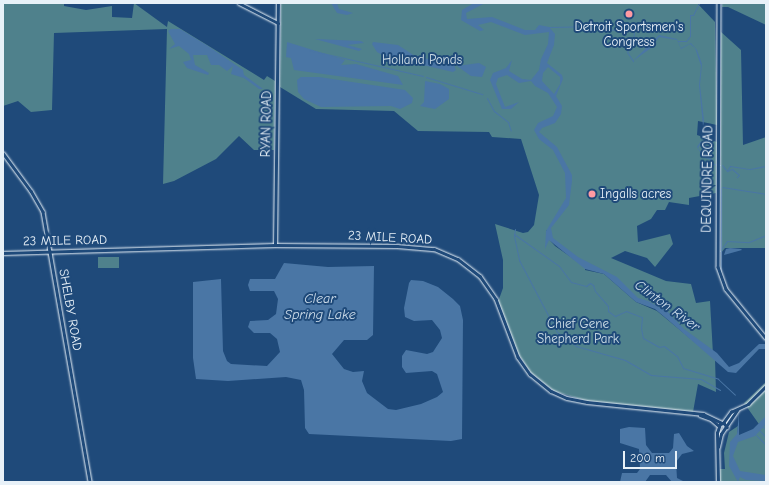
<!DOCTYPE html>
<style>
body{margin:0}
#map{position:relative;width:769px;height:485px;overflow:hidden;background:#1f4a7a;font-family:"Comic Neue",sans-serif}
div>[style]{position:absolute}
.green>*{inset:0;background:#4f818c;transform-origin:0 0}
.water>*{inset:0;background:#4a76a5}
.stream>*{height:1px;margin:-0.5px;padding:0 0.5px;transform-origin:0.5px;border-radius:0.5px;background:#4a76a5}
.roads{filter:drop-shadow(0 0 1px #e8f1f8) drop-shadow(0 0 1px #e8f1f8)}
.secondary>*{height:2.5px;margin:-1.25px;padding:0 1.25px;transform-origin:1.25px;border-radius:1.25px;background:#1f4a7a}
.dots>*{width:11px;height:11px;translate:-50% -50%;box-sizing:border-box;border:2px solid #1f4a7a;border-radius:50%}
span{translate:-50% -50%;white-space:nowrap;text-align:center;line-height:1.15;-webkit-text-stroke:4px #1f4a7a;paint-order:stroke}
.poi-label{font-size:13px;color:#e8f1f8}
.left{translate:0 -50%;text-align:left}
.park-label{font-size:13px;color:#d1e0e8}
.street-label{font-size:13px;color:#e8f1f8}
.water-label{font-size:14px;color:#d0dfec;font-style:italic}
.frame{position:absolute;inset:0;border:4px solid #e8f1f8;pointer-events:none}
.scale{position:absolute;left:623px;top:451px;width:54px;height:18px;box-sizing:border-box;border:2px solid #e8f1f8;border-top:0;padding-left:5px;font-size:12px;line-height:14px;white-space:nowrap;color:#e8f1f8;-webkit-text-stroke:3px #1f4a7a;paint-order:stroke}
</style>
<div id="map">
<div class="green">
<i style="clip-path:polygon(3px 3px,64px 3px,64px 6px,86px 10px,112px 6px,112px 17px,132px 18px,134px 3px,167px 27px,168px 21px,264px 80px,267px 76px,275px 81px,274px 150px,254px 150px,239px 136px,216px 159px,174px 181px,163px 184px,167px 29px,54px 33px,52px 110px,31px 112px,18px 101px,3px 106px)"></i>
<i style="clip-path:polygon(281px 3px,697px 3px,715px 22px,717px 125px,698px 121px,697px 135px,717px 142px,716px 193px,689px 198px,689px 205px,669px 202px,665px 210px,657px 210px,651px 219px,637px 226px,638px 242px,670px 234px,673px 244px,655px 267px,647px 258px,625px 251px,611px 258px,666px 281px,691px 284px,696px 303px,710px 301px,713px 354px,653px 306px,640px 301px,606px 272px,579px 261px,554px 241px,546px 230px,546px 236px,555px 246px,585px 267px,585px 270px,604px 274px,636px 302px,657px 311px,715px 359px,716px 392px,698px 384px,693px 412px,587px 401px,554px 391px,531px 373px,511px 343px,498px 302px,503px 288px,503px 260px,495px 224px,523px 233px,528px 232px,534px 225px,539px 195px,521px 139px,492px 137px,489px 132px,418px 131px,394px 111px,316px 109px,280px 87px)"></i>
<i style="clip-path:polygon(722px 3px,766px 3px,766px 25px,728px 7px,722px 7px)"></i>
<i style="clip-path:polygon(721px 32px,741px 50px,743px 145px,766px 137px,766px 248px,725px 248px,721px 253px)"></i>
<i style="left:98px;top:257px;width:21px;height:11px"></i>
<i style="clip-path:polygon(766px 382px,766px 482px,718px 482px,718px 469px,725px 469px,724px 453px,729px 432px,738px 426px,737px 436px,739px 440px,761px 427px,744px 403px)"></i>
</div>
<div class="water">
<i style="clip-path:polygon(331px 3px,337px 3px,339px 9px,353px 13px,347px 15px,337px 13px)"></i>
<i style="clip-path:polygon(evenodd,474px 3px,485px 3px,466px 13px,467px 19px,492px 17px,525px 30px,535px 30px,539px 25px,549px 27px,555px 34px,554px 45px,547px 63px,562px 75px,563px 79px,556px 96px,562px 106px,561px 114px,555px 123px,542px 128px,539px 132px,557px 147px,572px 175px,572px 181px,569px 205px,551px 228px,553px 238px,578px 257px,617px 277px,638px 298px,648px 301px,668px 312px,684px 329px,717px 353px,729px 367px,739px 363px,759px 344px,766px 344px,766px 349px,759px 349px,736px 373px,728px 372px,667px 319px,655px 309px,636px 302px,604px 274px,585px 269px,549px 240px,545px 249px,546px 231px,566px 198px,565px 173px,553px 150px,539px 139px,534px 130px,538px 123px,553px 116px,557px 107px,548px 93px,535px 86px,531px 81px,519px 83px,507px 75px,498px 78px,496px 84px,505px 107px,519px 102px,511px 109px,502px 109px,490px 80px,493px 73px,506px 68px,512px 60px,509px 71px,522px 79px,531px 80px,539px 70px,541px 59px,548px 44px,549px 32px,525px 35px,491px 22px,478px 25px,484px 30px,480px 31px,461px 20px,462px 10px,474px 3px,548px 67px,560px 77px,560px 84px,554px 94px,542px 81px,543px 73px,548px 67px)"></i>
<i style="clip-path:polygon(171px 29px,180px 29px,208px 46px,243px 70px,244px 75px,263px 89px,259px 89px,244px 78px,231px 74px,233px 66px,227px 71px,219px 65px,211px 65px,207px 55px,193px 55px,195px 65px,209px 73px,208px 75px,187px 68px,183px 62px,191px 60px,189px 54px,179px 46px,169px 49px,175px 44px,168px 31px)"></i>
<i style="clip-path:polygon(659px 35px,677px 39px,681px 48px,691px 43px,697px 50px,702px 64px,700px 85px,704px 120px,701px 143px,698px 148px,704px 156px,712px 159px,714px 164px,721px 165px,721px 188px,721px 166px,713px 165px,711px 160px,703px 157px,697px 147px,701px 141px,703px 126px,699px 85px,701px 66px,695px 48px,690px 44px,681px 49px,677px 40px,659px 37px,651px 48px,633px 61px)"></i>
<i style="clip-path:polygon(315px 39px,361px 41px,364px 43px,347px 45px,362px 49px,359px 51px)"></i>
<i style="clip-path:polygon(287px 42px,345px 60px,341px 65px,356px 64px,398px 76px,403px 85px,294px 70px,291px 58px,286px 57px)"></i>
<i style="clip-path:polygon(373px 42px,398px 45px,418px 58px,438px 60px,454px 65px,456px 70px,453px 72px,384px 56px,377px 52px,372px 44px)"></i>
<i style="clip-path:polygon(479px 63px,486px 67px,482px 77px,471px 76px,457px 66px)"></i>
<i style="clip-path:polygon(301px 77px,319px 77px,405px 90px,413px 98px,412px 103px,400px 109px,391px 106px,321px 107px,304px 99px,298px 92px,297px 80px)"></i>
<i style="clip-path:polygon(425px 81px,440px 84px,449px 89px,449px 99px,435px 109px,420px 106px,424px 102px)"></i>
<i style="clip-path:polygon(730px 248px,741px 249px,742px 250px,724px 255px,726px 249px)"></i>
<i style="clip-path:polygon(284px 263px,328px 267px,374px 266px,373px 335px,367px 340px,344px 340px,332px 354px,344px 369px,353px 372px,364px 371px,362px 381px,367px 393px,388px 409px,396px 410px,421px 404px,437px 397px,443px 392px,437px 374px,432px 371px,406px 373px,402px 367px,402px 356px,406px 350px,427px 354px,433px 352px,442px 338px,440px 330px,432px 320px,414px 321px,405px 317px,404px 308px,409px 283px,411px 280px,423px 281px,438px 287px,453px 299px,460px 306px,463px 320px,462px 439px,451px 441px,309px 434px,305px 428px,304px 390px,301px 380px,286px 377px,228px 381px,196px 379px,193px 358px,193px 282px,221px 279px,223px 351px,227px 361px,231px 364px,267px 366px,280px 352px,277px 339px,270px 333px,254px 333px,248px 327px,250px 321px,268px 320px,276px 314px,278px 299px,274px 291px,250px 291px,248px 285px,250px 279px,275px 279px)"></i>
<i style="clip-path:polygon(739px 413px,739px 435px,753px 429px,766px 416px,766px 424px,755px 436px,738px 442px,733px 456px,740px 471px,766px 475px,766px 481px,746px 480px,740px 477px,738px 482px,729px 466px,730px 442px,737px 434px)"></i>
<i style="clip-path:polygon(629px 427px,645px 428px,646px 445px,652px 453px,669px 453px,673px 448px,674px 434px,679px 433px,687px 446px,694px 451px,682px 454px,676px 462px,677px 478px,685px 482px,672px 482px,666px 475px,650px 475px,645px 482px,620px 482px,622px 473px,637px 473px,640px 469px,639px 449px,620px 443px,620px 429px)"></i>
</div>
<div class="stream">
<i style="left:549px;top:27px;width:49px;rotate:-1.2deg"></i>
<i style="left:598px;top:26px;width:4px;rotate:45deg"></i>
<i style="left:601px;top:29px;width:33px;rotate:3deg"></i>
<i style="left:634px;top:31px;width:14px;rotate:94deg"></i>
<i style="left:633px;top:45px;width:9px;rotate:131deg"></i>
<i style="left:627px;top:52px;width:11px;rotate:56deg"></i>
<i style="left:678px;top:41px;width:8px"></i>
<i style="left:686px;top:41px;width:6px;rotate:-51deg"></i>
<i style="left:690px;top:36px;width:21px;rotate:-90deg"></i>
<i style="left:690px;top:15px;width:3px"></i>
<i style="left:693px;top:15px;width:13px;rotate:-63deg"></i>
<i style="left:309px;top:50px;width:117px;rotate:12.8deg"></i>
<i style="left:426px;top:77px;width:59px;rotate:16.9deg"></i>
<i style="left:487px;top:98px;width:15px;rotate:62deg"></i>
<i style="left:494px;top:111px;width:18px;rotate:38deg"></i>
<i style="left:508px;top:122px;width:9px;rotate:72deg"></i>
<i style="left:722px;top:165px;width:8px;rotate:50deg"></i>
<i style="left:727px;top:171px;width:6px;rotate:-59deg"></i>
<i style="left:730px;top:166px;width:20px;rotate:9deg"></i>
<i style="left:750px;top:169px;width:16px;rotate:-11deg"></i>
<i style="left:727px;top:171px;width:5px;rotate:-22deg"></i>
<i style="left:732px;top:169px;width:9px;rotate:41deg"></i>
<i style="left:739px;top:175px;width:3px;rotate:135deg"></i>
<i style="left:722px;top:187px;width:45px;rotate:9deg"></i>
<i style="left:721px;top:188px;width:83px;rotate:90deg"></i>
<i style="left:515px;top:229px;width:7px;rotate:98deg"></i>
<i style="left:514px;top:236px;width:25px;rotate:78deg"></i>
<i style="left:519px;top:260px;width:81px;rotate:62.2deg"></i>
<i style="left:557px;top:332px;width:24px;rotate:36deg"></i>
<i style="left:576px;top:346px;width:51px;rotate:15.9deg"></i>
<i style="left:625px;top:360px;width:30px;rotate:30deg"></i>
<i style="left:651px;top:375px;width:50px;rotate:4.6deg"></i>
<i style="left:701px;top:379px;width:22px;rotate:30deg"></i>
<i style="left:514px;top:234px;width:55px;rotate:35.4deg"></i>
<i style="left:559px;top:266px;width:20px;rotate:53deg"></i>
<i style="left:571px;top:282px;width:16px;rotate:15deg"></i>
<i style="left:586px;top:286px;width:5px;rotate:-37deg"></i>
<i style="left:590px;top:283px;width:4px;rotate:34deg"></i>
<i style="left:593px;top:285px;width:6px;rotate:72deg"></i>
<i style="left:595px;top:291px;width:20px;rotate:49deg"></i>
<i style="left:608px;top:306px;width:5px;rotate:90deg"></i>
<i style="left:608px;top:311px;width:9px;rotate:36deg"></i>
<i style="left:615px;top:316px;width:12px;rotate:-24deg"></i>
<i style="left:626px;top:311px;width:17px;rotate:21deg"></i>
<i style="left:642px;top:317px;width:11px;rotate:95deg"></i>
<i style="left:641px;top:328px;width:10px;rotate:79deg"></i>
<i style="left:643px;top:338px;width:18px;rotate:29deg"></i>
<i style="left:659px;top:347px;width:5px;rotate:-11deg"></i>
<i style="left:664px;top:346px;width:16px;rotate:38deg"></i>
<i style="left:677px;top:356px;width:13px;rotate:63deg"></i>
<i style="left:683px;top:368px;width:37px;rotate:17deg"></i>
<i style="left:718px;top:379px;width:23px;rotate:43deg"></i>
<i style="left:720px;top:251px;width:12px;rotate:-55deg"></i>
<i style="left:727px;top:241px;width:22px;rotate:3deg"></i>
<i style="left:749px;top:242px;width:18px;rotate:-22deg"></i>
<i style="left:762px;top:427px;width:4px;rotate:14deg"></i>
<i style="left:759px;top:430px;width:10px;rotate:45deg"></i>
<i style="left:756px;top:435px;width:14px;rotate:45deg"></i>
</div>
<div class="roads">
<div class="secondary">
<i style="left:239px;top:3px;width:44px;rotate:27.1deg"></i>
<i style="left:719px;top:3px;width:264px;rotate:90.2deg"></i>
<i style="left:718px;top:267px;width:23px;rotate:70deg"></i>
<i style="left:726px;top:289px;width:63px;rotate:50.8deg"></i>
<i style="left:3px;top:153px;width:47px;rotate:53.6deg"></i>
<i style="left:31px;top:191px;width:24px;rotate:60deg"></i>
<i style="left:43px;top:212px;width:274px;rotate:80.1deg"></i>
<i style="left:275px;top:245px;width:242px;rotate:-89.3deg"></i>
<i style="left:3px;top:253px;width:272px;rotate:-1.7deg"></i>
<i style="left:275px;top:245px;width:122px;rotate:0.5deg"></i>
<i style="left:397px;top:246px;width:37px;rotate:5deg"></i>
<i style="left:434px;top:249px;width:26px;rotate:23deg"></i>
<i style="left:458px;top:259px;width:28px;rotate:38deg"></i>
<i style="left:480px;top:276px;width:28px;rotate:55deg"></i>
<i style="left:496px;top:299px;width:62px;rotate:69.2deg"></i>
<i style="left:518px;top:357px;width:21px;rotate:55deg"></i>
<i style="left:530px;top:374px;width:27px;rotate:39deg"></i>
<i style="left:551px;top:391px;width:17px;rotate:24deg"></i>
<i style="left:567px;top:398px;width:20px;rotate:11deg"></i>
<i style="left:587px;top:402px;width:117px;rotate:5.9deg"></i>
<i style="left:703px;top:414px;width:21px;rotate:25deg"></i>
<i style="left:700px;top:415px;width:12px;rotate:20deg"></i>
<i style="left:711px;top:419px;width:9px;rotate:41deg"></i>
<i style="left:723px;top:423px;width:14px;rotate:-54deg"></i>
<i style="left:731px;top:412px;width:19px;rotate:-25deg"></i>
<i style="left:748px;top:404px;width:25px;rotate:-45deg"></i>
<i style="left:718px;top:447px;width:13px;rotate:-77deg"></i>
<i style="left:721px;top:434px;width:29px;rotate:-56deg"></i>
<i style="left:718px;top:482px;width:49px;rotate:-91.2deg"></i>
<i style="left:717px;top:433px;width:9px;rotate:-72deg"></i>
<i style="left:720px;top:424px;width:4px;rotate:-14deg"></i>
<i style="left:724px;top:423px;width:5px;rotate:53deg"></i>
</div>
</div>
<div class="dots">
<i style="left:629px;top:14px;background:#ff9aa2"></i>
<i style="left:592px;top:194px;background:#ff9aa2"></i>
</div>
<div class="poi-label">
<span style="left:629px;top:35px">Detroit Sportsmen's<br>Congress</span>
<span class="left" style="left:600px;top:194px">Ingalls acres</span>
</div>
<div class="park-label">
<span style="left:422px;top:60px">Holland Ponds</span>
<span style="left:578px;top:332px">Chief Gene<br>Shepherd Park</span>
</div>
<div class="street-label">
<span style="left:267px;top:124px;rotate:-89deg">RYAN ROAD</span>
<span style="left:708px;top:179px;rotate:-89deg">DEQUINDRE ROAD</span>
<span style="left:390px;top:238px;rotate:3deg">23 MILE ROAD</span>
<span style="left:65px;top:241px;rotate:-1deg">23 MILE ROAD</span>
<span style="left:70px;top:310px;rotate:80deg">SHELBY ROAD</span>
</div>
<div class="water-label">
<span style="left:320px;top:307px">Clear<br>Spring Lake</span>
<span style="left:667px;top:306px;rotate:36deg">Clinton River</span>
</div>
<div class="frame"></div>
<div class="scale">200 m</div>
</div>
